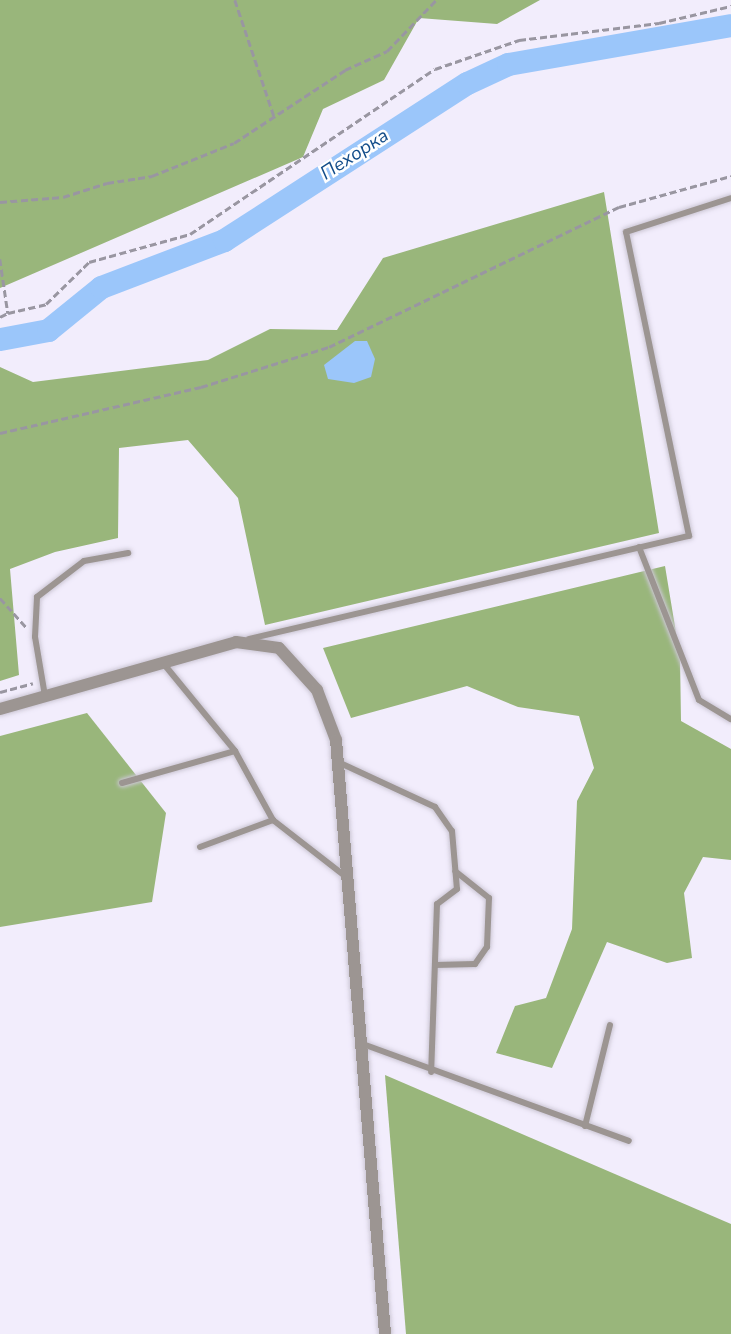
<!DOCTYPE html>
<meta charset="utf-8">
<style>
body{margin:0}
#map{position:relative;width:731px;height:1334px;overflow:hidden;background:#f2edfc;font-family:"Nunito Sans",sans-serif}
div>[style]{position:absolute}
.forest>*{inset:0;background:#99b67b}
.water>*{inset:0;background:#9bc6fa}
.river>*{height:23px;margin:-11.5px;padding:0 11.5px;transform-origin:11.5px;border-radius:11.5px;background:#9bc6fa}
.path>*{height:2.5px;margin-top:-1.25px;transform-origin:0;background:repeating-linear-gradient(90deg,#9996a1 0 7px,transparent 0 10.5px)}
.roads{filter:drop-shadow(0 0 2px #ccc7d5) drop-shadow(0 0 2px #ccc7d5)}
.service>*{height:6px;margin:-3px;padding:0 3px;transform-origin:3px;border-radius:3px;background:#9c9592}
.minor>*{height:12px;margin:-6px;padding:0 6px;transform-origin:6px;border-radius:6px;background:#9c9592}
span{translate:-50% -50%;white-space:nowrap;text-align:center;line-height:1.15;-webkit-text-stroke:5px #fff;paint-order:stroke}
.water-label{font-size:19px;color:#134d8a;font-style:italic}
</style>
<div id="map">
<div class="forest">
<i style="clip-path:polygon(0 0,540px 0,497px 24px,419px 18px,384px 80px,323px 109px,303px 157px,0 288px)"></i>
<i style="clip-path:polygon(604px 192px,659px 533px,265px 625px,238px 498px,188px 440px,119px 448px,118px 538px,55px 552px,10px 569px,19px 675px,0 681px,0 367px,33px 382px,208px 360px,270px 329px,337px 330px,383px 258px)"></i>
<i style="clip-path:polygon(665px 566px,680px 657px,681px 721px,731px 749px,731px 860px,703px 857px,684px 893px,692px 958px,667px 963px,607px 942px,552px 1068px,496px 1053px,515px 1006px,546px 998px,572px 929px,577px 801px,594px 768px,579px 716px,518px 707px,467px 686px,351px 718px,323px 648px)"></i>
<i style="clip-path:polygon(87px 713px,166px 813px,152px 902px,0 927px,0 736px)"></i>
<i style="clip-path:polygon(385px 1075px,731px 1224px,731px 1334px,406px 1334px)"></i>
</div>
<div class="water">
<i style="clip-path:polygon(355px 341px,367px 341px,375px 359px,371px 377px,354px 383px,328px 379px,324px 365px)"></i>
</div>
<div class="river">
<i style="left:0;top:339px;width:49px;rotate:-10.6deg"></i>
<i style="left:48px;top:330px;width:68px;rotate:-39.1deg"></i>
<i style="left:101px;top:287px;width:132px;rotate:-20.9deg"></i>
<i style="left:224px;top:240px;width:289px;rotate:-32.9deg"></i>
<i style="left:467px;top:83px;width:45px;rotate:-24.9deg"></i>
<i style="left:508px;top:64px;width:226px;rotate:-9.9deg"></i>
</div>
<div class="path">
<i style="left:235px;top:0;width:122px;rotate:71.4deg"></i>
<i style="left:0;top:202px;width:63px;rotate:-4.5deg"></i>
<i style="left:63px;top:197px;width:46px;rotate:-17.7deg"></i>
<i style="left:107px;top:183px;width:46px;rotate:-8.8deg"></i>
<i style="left:152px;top:176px;width:88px;rotate:-21.9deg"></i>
<i style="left:234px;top:143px;width:133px;rotate:-33.3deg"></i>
<i style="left:345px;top:70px;width:46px;rotate:-24.3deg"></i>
<i style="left:387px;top:51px;width:71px;rotate:-46.1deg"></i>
<i style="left:0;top:259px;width:55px;rotate:81.6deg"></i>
<i style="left:8px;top:313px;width:39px;rotate:-13deg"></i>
<i style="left:46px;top:304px;width:60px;rotate:-44.3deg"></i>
<i style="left:89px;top:262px;width:105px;rotate:-15.5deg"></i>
<i style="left:190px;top:234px;width:295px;rotate:-34deg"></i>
<i style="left:435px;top:69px;width:89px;rotate:-19deg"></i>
<i style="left:519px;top:40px;width:141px;rotate:-6.9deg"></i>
<i style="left:659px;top:23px;width:74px;rotate:-13.3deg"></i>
<i style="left:0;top:317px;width:9px;rotate:-27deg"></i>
<i style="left:0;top:433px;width:206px;rotate:-12.9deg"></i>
<i style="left:201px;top:387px;width:134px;rotate:-17.4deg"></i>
<i style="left:329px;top:347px;width:322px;rotate:-25.8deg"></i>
<i style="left:619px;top:207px;width:116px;rotate:-15.5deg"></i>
<i style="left:0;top:598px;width:39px;rotate:48deg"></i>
<i style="left:0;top:692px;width:34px;rotate:-15deg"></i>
</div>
<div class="roads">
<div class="service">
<i style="left:639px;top:547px;width:164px;rotate:68.6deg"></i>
<i style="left:699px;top:700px;width:37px;rotate:31deg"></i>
<i style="left:249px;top:639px;width:452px;rotate:-13.2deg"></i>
<i style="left:689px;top:536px;width:310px;rotate:-101.7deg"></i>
<i style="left:626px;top:232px;width:110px;rotate:-17.9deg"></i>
<i style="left:163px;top:663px;width:114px;rotate:50.7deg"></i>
<i style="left:235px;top:751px;width:79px;rotate:61.2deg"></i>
<i style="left:45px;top:696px;width:60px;rotate:-99.6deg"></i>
<i style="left:35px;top:637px;width:40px;rotate:-87.1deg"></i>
<i style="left:37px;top:597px;width:59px;rotate:-37.5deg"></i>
<i style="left:84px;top:561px;width:45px;rotate:-10.3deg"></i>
<i style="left:338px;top:762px;width:107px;rotate:24.9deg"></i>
<i style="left:435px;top:807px;width:29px;rotate:55deg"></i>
<i style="left:452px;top:831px;width:58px;rotate:85.1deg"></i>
<i style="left:457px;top:889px;width:25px;rotate:143deg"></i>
<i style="left:437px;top:904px;width:168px;rotate:92deg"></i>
<i style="left:122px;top:783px;width:117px;rotate:-15.8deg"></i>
<i style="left:200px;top:847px;width:78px;rotate:-20.3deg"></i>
<i style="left:273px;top:820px;width:91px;rotate:37.9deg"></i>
<i style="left:435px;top:965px;width:40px;rotate:-1.4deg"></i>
<i style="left:475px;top:964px;width:21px;rotate:-55deg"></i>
<i style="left:487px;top:947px;width:49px;rotate:-87.7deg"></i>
<i style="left:489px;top:898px;width:43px;rotate:-141.5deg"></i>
<i style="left:360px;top:1043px;width:286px;rotate:20deg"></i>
<i style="left:585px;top:1126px;width:104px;rotate:-76.1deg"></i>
</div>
<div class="minor">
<i style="left:0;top:709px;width:245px;rotate:-15.8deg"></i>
<i style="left:236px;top:642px;width:43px;rotate:7.9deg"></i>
<i style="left:279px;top:648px;width:57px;rotate:47.9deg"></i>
<i style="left:317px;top:690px;width:53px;rotate:69.2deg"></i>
<i style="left:336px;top:740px;width:596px;rotate:85.28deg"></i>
</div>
</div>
<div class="water-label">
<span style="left:355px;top:155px;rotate:-33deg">Пехорка</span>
</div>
</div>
